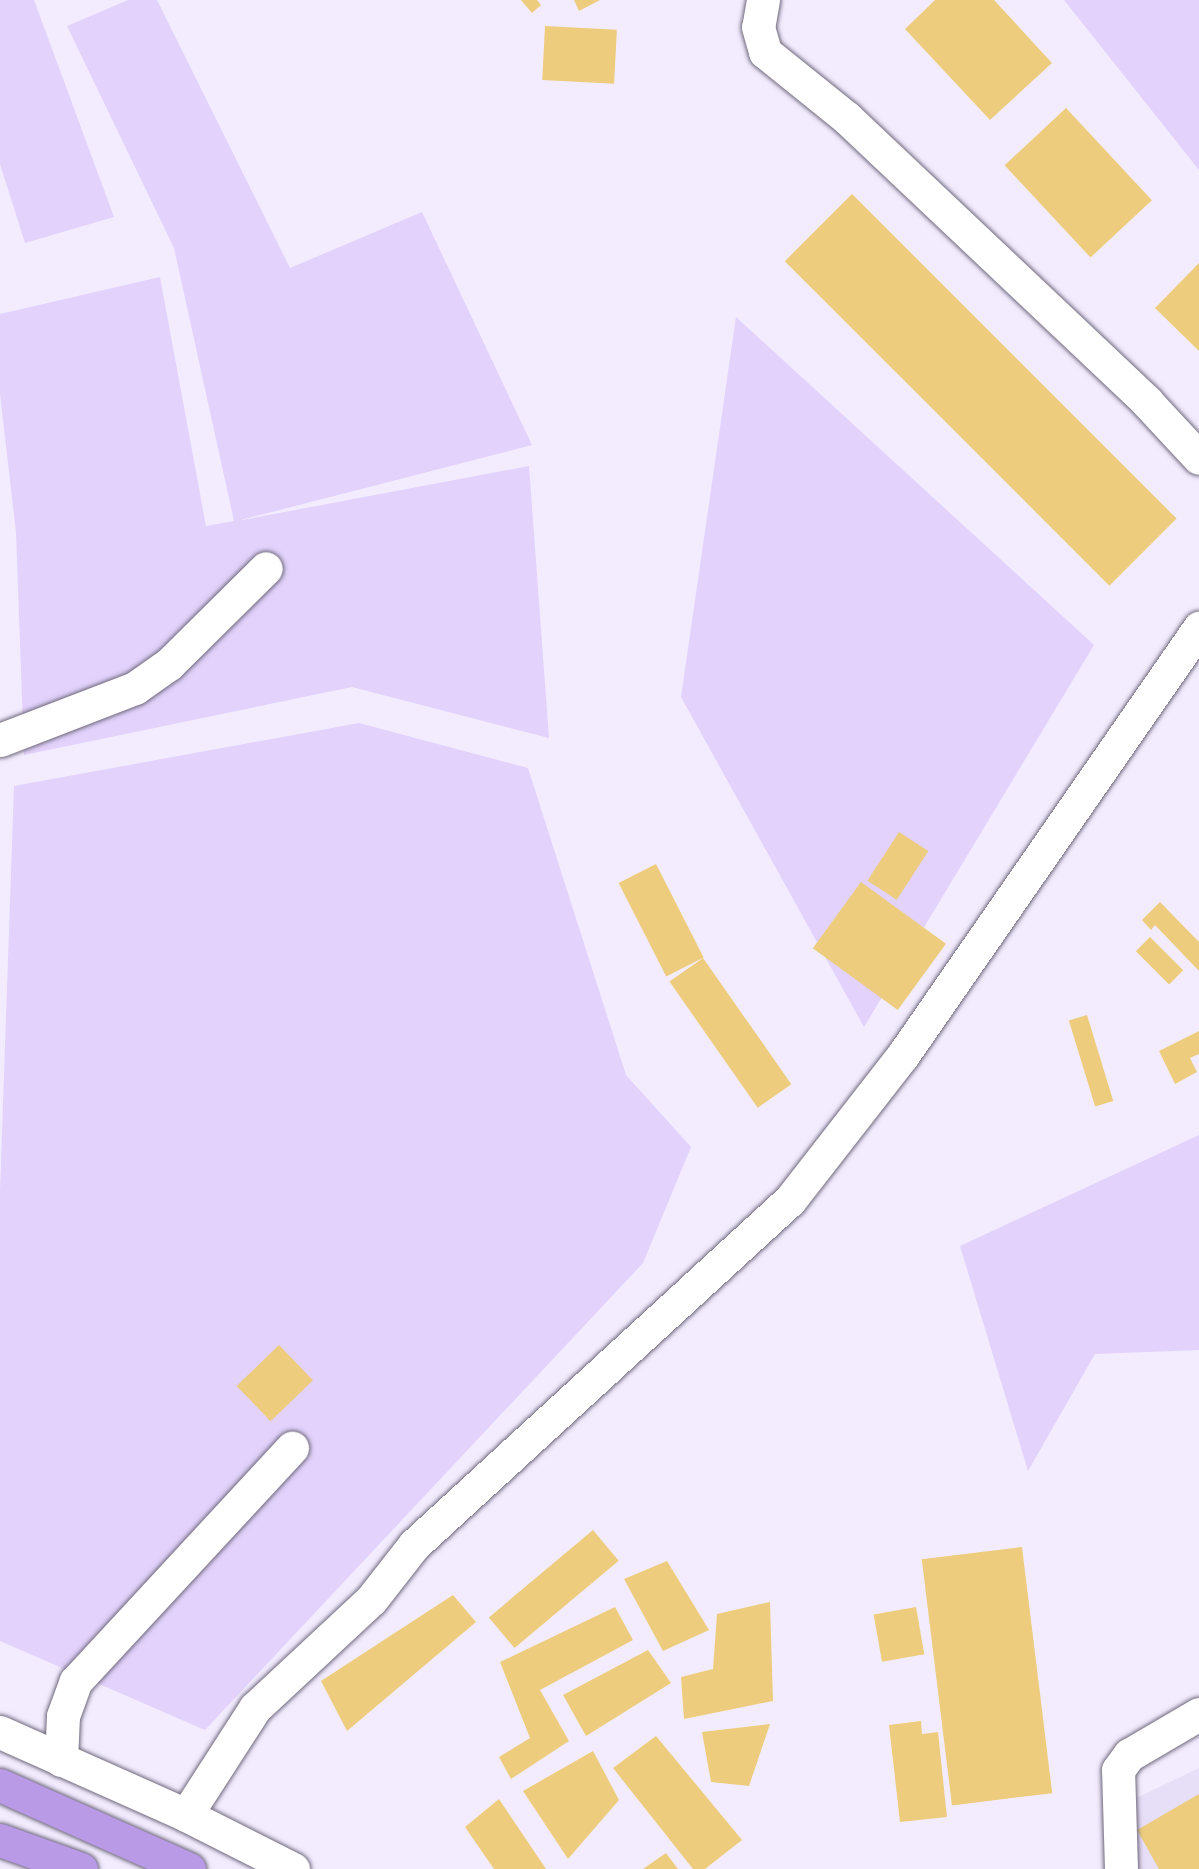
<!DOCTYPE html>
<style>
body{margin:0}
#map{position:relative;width:1199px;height:1869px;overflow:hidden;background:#f3ecff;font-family:Inter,sans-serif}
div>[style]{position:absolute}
.built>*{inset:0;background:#e7def7}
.green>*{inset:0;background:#e2d2fc}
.building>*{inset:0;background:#edcd7d;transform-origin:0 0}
.roads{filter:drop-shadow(0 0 2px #6f687c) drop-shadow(0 0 2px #6f687c)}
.minor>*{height:33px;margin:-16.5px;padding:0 16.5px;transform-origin:16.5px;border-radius:16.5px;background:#fff}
.highway>*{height:33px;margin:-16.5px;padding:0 16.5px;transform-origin:16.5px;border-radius:16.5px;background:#b99ae7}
span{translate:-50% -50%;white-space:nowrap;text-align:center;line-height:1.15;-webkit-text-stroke:4.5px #fdfdfd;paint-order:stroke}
</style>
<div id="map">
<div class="built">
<i style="clip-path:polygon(1199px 1768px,1199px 1869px,1127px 1869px,1101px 1815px)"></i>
</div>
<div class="green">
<i style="clip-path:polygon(0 0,34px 0,114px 217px,25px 243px,0 164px)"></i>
<i style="clip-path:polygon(128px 0,157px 0,290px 268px,422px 212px,532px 445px,237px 521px,529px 466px,549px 738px,352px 687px,24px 755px,16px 532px,0 394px,0 314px,160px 277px,206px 526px,234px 521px,174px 248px,67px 26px)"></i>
<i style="clip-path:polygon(1064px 0,1199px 0,1199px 170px)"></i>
<i style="clip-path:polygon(736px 317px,1094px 645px,864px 1027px,681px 697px)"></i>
<i style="clip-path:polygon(359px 723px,528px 768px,626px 1075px,691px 1147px,643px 1263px,205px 1730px,0 1641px,0 1191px,14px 786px)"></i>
<i style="clip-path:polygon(1199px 1135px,1199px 1350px,1095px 1354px,1028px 1471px,960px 1246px)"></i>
</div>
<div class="building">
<i style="clip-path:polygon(521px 0,537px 0,541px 5px,532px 13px)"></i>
<i style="clip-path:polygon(574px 0,600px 0,579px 11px)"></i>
<i style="clip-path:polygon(935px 0,994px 0,1052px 63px,990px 120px,905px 29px)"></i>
<i style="left:545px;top:26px;width:72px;height:54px;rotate:3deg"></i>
<i style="left:1066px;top:108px;width:126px;height:84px;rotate:47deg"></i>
<i style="left:852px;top:194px;width:459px;height:95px;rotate:45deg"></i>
<i style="clip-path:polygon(1199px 263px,1199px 351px,1155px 308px)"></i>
<i style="left:899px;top:832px;width:35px;height:58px;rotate:33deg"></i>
<i style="left:656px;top:864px;width:105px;height:42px;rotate:63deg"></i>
<i style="left:861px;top:882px;width:105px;height:82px;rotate:36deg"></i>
<i style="clip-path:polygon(1160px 902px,1199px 942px,1199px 971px,1155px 925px,1151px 930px,1142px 920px)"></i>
<i style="left:1150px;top:937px;width:47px;height:20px;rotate:45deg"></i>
<i style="left:703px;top:958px;width:154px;height:41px;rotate:55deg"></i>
<i style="left:1087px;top:1015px;width:90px;height:19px;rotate:73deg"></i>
<i style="clip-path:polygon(1199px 1031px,1199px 1054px,1190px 1058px,1197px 1072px,1175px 1084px,1159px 1051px)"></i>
<i style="left:279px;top:1345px;width:49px;height:59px;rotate:46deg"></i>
<i style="left:593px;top:1530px;width:40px;height:136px;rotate:50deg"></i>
<i style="left:1022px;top:1547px;width:248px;height:101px;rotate:83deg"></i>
<i style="clip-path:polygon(667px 1561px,709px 1630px,663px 1651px,624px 1579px)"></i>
<i style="clip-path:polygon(453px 1595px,476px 1622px,347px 1731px,321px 1681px)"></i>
<i style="clip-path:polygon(770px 1602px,773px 1701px,684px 1719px,681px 1677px,713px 1669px,717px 1614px)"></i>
<i style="clip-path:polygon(615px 1607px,633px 1640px,540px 1690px,569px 1741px,511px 1779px,499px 1757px,530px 1738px,500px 1662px)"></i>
<i style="left:916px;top:1607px;width:48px;height:43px;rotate:80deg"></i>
<i style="clip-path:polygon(648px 1650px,671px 1683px,586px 1736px,563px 1695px)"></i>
<i style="clip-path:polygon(921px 1721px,922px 1734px,938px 1732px,947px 1817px,900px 1822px,889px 1725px)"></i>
<i style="clip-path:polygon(770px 1724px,749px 1786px,711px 1782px,702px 1732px)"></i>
<i style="clip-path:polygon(656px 1736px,742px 1840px,705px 1869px,693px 1869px,613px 1768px)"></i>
<i style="clip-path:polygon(593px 1751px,619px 1800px,568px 1859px,523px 1791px)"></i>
<i style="clip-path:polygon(1199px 1794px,1199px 1869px,1159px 1869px,1137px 1830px)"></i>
<i style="clip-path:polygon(499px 1799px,546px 1869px,494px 1869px,465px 1827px)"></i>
<i style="clip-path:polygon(666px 1853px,678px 1869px,643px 1869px)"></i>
</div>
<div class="roads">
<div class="minor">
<i style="left:763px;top:0;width:27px;rotate:100deg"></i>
<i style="left:758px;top:27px;width:26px;rotate:74deg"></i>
<i style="left:765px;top:52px;width:105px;rotate:38.8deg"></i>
<i style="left:847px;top:118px;width:413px;rotate:43.4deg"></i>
<i style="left:1147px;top:402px;width:76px;rotate:47.1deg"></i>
<i style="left:0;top:740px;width:145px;rotate:-21.1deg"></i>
<i style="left:135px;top:688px;width:42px;rotate:-35.2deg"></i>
<i style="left:169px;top:664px;width:136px;rotate:-44.7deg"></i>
<i style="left:0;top:1732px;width:204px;rotate:24deg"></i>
<i style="left:186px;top:1815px;width:120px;rotate:26.8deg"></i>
<i style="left:61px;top:1760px;width:44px;rotate:-87.4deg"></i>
<i style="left:63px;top:1716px;width:37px;rotate:-70deg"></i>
<i style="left:76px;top:1681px;width:318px;rotate:-47.2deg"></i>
<i style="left:186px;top:1815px;width:127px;rotate:-57.2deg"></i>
<i style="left:255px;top:1708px;width:158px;rotate:-43deg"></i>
<i style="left:371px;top:1600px;width:70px;rotate:-52deg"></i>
<i style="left:414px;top:1545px;width:510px;rotate:-42.54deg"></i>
<i style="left:790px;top:1200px;width:184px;rotate:-52.1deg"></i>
<i style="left:903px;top:1055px;width:520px;rotate:-55.27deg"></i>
<i style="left:1121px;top:1869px;width:99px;rotate:-91.7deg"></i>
<i style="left:1118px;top:1770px;width:19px;rotate:-54deg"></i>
<i style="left:1129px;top:1755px;width:81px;rotate:-30.4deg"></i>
</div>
<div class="highway">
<i style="left:0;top:1785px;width:207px;rotate:24deg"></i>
<i style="left:0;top:1840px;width:86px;rotate:19.7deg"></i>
</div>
</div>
</div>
